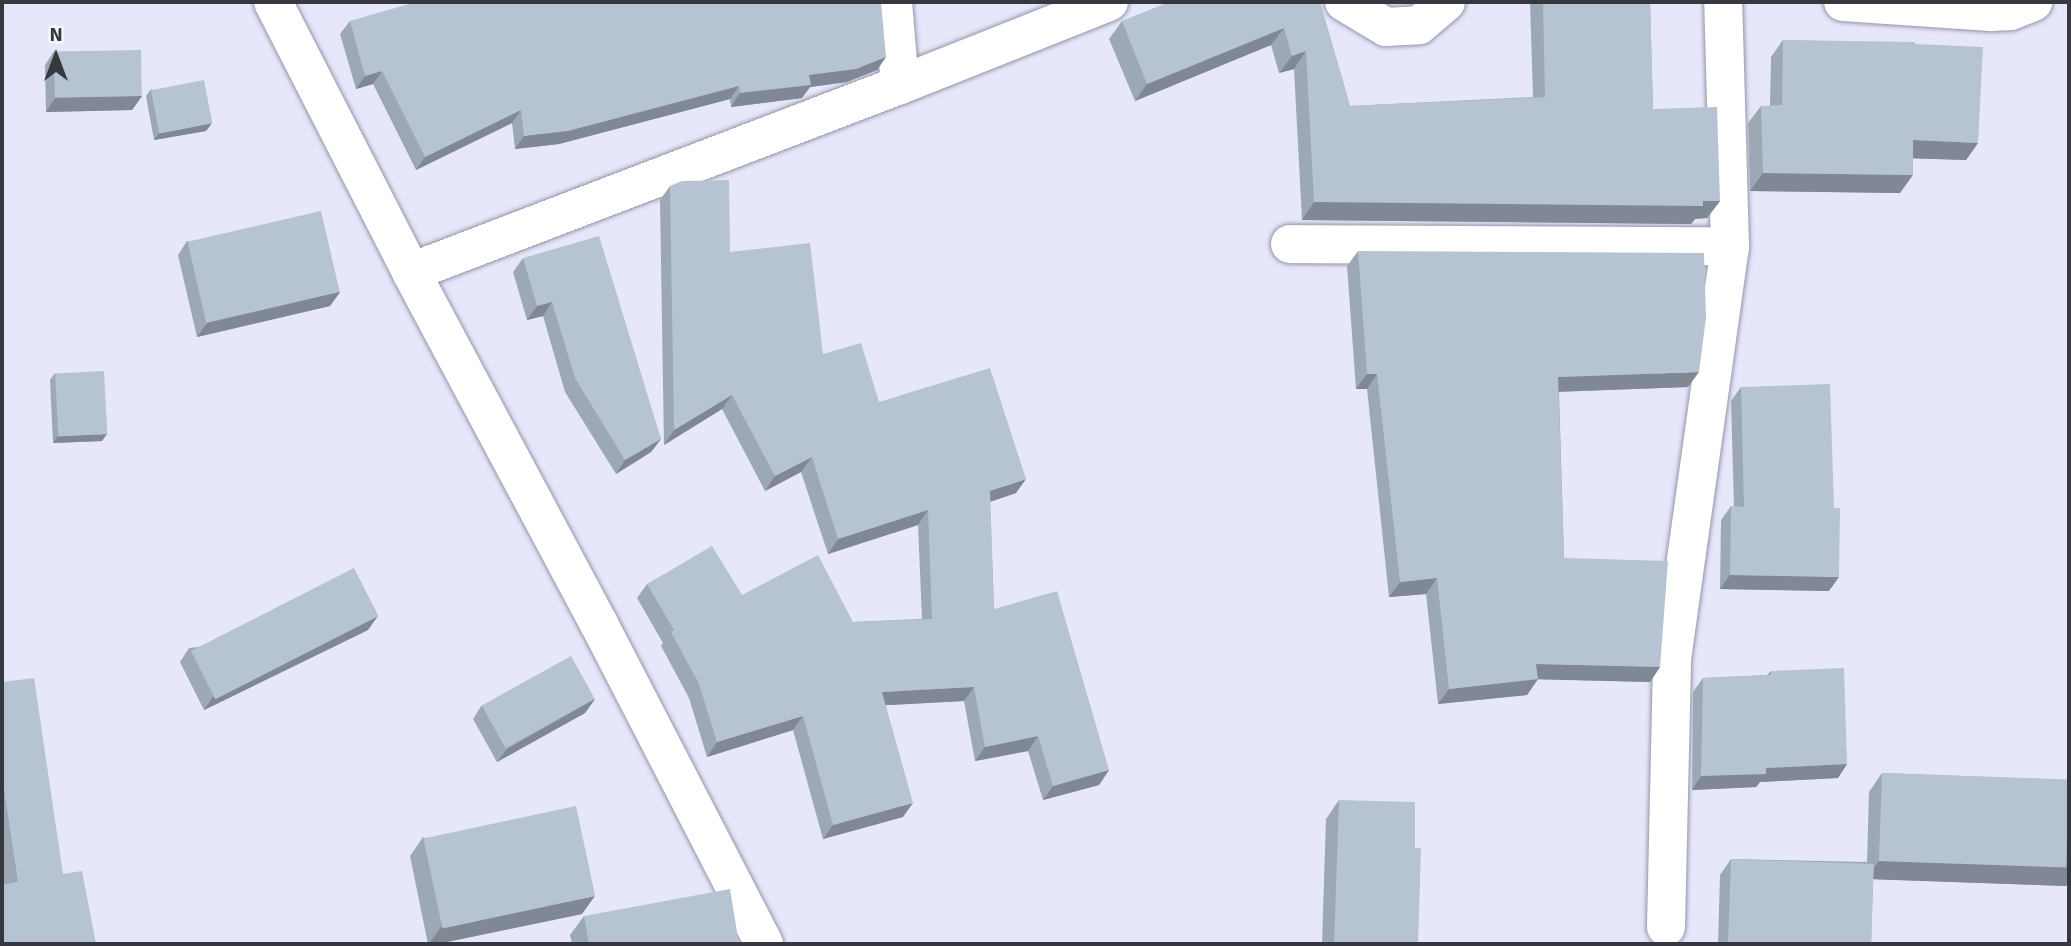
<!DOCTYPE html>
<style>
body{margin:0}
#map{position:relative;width:2071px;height:946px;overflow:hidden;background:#e6e7fb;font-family:Signika,sans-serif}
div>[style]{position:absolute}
.roads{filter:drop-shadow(0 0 2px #9495a7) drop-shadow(0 0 2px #9495a7)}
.minor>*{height:38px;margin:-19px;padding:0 19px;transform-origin:19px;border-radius:19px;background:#fff}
.tertiary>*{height:38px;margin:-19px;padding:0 19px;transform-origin:19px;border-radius:19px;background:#fff}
.wall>*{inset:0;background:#9da8b5}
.shaded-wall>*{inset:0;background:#7f8894}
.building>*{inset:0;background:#b6c3d3;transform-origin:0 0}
span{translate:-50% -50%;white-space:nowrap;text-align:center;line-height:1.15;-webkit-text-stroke:5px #f5f6fe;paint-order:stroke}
.frame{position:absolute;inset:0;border:4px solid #37373f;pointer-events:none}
.north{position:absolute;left:21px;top:21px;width:70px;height:70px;-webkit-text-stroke:5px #f5f6fe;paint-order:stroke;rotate:0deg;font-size:19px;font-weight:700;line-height:28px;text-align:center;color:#37373f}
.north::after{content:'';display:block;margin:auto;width:24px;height:32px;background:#37373f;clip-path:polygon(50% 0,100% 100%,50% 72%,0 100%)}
</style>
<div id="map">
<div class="roads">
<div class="minor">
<i style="left:893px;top:2px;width:83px;rotate:85.2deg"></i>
<i style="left:1843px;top:2px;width:148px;rotate:3.9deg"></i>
<i style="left:1991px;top:12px;width:20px;rotate:-3deg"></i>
<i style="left:2011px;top:11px;width:24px;rotate:-22deg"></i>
<i style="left:1290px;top:244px;width:440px;rotate:0.3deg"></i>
<i style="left:1666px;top:927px;width:268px;rotate:-88.7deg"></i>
<i style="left:1672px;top:659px;width:417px;rotate:-82deg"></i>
<i style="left:1730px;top:246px;width:244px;rotate:-91.6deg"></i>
</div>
<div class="tertiary">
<i style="left:273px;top:2px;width:303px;rotate:62.9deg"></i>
<i style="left:411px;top:272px;width:399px;rotate:61.9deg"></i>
<i style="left:599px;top:624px;width:360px;rotate:62.7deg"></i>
<i style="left:1344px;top:2px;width:49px;rotate:30.8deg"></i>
<i style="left:1386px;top:27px;width:33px;rotate:-3deg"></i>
<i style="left:1419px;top:25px;width:35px;rotate:-40deg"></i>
<i style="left:411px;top:272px;width:524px;rotate:-20.93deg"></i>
<i style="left:900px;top:85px;width:225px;rotate:-21.7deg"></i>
</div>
</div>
<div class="wall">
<i style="clip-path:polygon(1320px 2px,1350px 106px,1533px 97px,1530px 2px,1650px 2px,1653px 109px,1720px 201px,1707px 218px,1695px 219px,1691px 224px,1302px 220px,1294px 69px,1279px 73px,1271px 45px,1135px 101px,1109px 39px,1122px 21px)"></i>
<i style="clip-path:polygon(350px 21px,886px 57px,877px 70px,847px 82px,810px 87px,802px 98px,731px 107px,730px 99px,559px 144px,515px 149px,512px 123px,416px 170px,373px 84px,356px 89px,340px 34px)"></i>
<i style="clip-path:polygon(1783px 40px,1915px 44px,1978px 143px,1966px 160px,1913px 158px,1900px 193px,1750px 191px,1748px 123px,1761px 106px,1770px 106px,1771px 57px)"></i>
<i style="clip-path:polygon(54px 51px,142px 96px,132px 110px,46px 112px,45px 65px)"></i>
<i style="clip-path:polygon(151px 89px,212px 123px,206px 131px,154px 140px,146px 96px)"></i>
<i style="clip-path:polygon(670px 186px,823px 354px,879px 402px,1016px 493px,990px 502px,994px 609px,1109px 770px,1099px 785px,1043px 800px,1028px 751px,975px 761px,964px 701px,886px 705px,903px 817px,823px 839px,793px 730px,707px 757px,689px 698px,661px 646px,663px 643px,637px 598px,647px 584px,742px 595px,853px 622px,922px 619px,918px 525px,828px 554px,801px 472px,765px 491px,722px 409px,664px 445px,660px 200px)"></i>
<i style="clip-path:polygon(187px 241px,340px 292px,330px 306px,197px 337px,178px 255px)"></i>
<i style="clip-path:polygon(1358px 251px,1688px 387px,1559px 392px,1564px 558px,1660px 667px,1650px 682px,1538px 679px,1527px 695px,1438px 704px,1426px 594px,1389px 597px,1367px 389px,1356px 389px,1347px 266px)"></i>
<i style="clip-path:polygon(523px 258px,661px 439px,651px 452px,616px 474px,565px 392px,543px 316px,527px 320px,513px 272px)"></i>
<i style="clip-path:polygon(55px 373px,102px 441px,53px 443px,50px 380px)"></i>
<i style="clip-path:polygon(1741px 387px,1829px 591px,1720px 589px,1721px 520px,1731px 506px,1734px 507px,1731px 401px)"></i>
<i style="clip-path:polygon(368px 630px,204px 710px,180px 662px,189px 648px)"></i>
<i style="clip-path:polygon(1771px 671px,1847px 764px,1838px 778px,1760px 782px,1756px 787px,1692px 790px,1693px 692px,1703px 678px,1767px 675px)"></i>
<i style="clip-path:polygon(2px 682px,63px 874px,3px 885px,2px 875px)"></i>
<i style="clip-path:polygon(595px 699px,585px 713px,497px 762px,473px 719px,482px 705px)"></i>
<i style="clip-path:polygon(1882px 773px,2069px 780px,2069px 881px,2066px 886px,1873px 879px,1871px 944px,1718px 944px,1720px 875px,1731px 859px,1867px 862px,1869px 792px)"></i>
<i style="clip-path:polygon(1339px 800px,1415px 848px,1418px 944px,1322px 944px,1326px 819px)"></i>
<i style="clip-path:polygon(423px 837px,582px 914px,437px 944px,428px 944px,410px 856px)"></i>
<i style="clip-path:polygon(584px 916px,739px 944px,572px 944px,570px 935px)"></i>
</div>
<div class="shaded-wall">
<i style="clip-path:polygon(1284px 28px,1271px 45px,1135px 101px,1147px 84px)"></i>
<i style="clip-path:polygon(1306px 51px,1294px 69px,1279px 73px,1292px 56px)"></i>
<i style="clip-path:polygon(886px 57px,877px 70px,847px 82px,810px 87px,802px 98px,731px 107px,740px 93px,809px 75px)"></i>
<i style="clip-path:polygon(382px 71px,373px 84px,356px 89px,365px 76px)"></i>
<i style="clip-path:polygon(739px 86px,730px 99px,559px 144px,515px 149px,524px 136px)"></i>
<i style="clip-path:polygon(142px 96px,132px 110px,46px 112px,55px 98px)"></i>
<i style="clip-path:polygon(521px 110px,512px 123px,416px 170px,425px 157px)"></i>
<i style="clip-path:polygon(212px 123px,206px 131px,154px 140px,159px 133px)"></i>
<i style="clip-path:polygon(1913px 140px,1978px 143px,1966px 160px,1901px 158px)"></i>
<i style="clip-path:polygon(1763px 173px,1913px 175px,1900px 193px,1750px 191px)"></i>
<i style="clip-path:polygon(1703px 201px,1720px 201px,1707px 218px,1695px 219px,1691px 224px,1302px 220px,1314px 202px)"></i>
<i style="clip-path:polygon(340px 292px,330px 306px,197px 337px,207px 323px)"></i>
<i style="clip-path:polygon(552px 302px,543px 316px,527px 320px,537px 306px)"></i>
<i style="clip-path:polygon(1699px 372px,1688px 387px,1548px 392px,1558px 377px)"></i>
<i style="clip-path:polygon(1367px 374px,1377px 374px,1367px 389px,1356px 389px)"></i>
<i style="clip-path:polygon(732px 395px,722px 409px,664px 445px,674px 430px)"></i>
<i style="clip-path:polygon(107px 434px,102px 441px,53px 443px,58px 436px)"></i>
<i style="clip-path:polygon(661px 439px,651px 452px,616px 474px,625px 460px)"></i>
<i style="clip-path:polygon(812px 457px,801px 472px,765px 491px,775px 476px)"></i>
<i style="clip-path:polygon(1026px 479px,1016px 493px,980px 505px,990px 491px)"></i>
<i style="clip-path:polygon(928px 510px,918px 525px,828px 554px,838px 539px)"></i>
<i style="clip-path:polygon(1730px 575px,1839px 577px,1829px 591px,1720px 589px)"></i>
<i style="clip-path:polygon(1437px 578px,1426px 594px,1389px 597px,1400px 582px)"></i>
<i style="clip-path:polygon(378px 616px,368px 630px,204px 710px,213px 697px)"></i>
<i style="clip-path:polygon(1536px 664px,1660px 667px,1650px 682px,1525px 679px)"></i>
<i style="clip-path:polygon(1538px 679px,1527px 695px,1438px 704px,1449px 689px)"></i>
<i style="clip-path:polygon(974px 687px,964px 701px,872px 706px,882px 692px)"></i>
<i style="clip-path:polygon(595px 699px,585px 713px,497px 762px,507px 749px)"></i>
<i style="clip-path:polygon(803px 716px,793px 730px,707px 757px,717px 742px)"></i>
<i style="clip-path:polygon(1038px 736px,1028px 751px,975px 761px,985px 747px)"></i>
<i style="clip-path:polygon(1847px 764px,1838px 778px,1760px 782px,1756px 787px,1692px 790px,1701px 776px,1766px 768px)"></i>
<i style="clip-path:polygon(1109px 770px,1099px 785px,1043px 800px,1053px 786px)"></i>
<i style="clip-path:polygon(913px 803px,903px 817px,823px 839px,833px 825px)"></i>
<i style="clip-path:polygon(1879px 861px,2069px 867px,2069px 881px,2066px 886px,1866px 879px)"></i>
<i style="clip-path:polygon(595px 896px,582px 914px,437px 944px,429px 944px,441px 927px)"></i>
</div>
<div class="building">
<i style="clip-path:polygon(416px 2px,881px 2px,886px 57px,856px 69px,809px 75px,811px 85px,740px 93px,739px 86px,568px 131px,524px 136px,521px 110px,425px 157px,382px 71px,365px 76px,350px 21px)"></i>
<i style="clip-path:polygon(1169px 2px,1320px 2px,1350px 106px,1545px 97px,1543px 2px,1650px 2px,1653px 109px,1717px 107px,1720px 201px,1703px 201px,1703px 206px,1314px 202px,1306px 51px,1292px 56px,1284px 28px,1147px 84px,1122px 21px)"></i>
<i style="clip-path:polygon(1783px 40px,1915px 42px,1915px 44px,1983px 47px,1978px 143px,1913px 140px,1913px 175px,1763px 173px,1761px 106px,1782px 105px)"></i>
<i style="left:141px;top:50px;width:46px;height:87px;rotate:89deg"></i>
<i style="left:204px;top:80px;width:44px;height:54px;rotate:79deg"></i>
<i style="clip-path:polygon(729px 180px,730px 252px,810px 243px,823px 354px,861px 343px,879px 402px,990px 368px,1026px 479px,990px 491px,994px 609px,1057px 591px,1109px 770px,1053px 786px,1038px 736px,985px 747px,974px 687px,882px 692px,913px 803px,833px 825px,803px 716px,717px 742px,699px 684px,671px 632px,674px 630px,647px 584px,712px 546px,742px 595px,818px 555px,853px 622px,932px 619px,928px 510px,838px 539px,812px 457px,775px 476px,732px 395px,674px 430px,670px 186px,682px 181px)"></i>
<i style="left:321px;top:211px;width:83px;height:137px;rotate:77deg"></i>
<i style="clip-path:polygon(599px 236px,661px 439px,625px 460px,575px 378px,552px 302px,537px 306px,523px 258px)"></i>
<i style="clip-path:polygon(1358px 251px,1704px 253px,1706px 318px,1699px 372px,1558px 377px,1564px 558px,1668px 561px,1660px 667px,1536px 664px,1538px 679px,1449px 689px,1437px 578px,1400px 582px,1377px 374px,1367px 374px)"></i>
<i style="left:104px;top:371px;width:63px;height:49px;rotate:87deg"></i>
<i style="clip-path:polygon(1830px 384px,1834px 508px,1840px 508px,1839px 577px,1730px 575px,1731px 506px,1744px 507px,1741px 387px)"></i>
<i style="left:354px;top:568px;width:54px;height:183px;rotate:63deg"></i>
<i style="left:571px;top:656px;width:49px;height:102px;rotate:61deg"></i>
<i style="clip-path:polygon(1844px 668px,1847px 764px,1766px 768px,1766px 774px,1701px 776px,1703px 678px,1771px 675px,1771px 671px)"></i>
<i style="clip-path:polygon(34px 678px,63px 874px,82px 871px,96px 944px,2px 944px,2px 885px,18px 882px,2px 775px,2px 682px)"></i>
<i style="left:1882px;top:773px;width:187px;height:88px;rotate:2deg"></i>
<i style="clip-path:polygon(1339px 800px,1415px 802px,1415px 848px,1421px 848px,1418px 944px,1334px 944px)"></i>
<i style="left:576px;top:806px;width:92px;height:156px;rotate:78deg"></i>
<i style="left:1731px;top:859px;width:143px;height:85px;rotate:2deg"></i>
<i style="clip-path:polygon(730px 889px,739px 944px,589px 944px,584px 916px)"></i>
</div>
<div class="frame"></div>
<div class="north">N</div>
</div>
